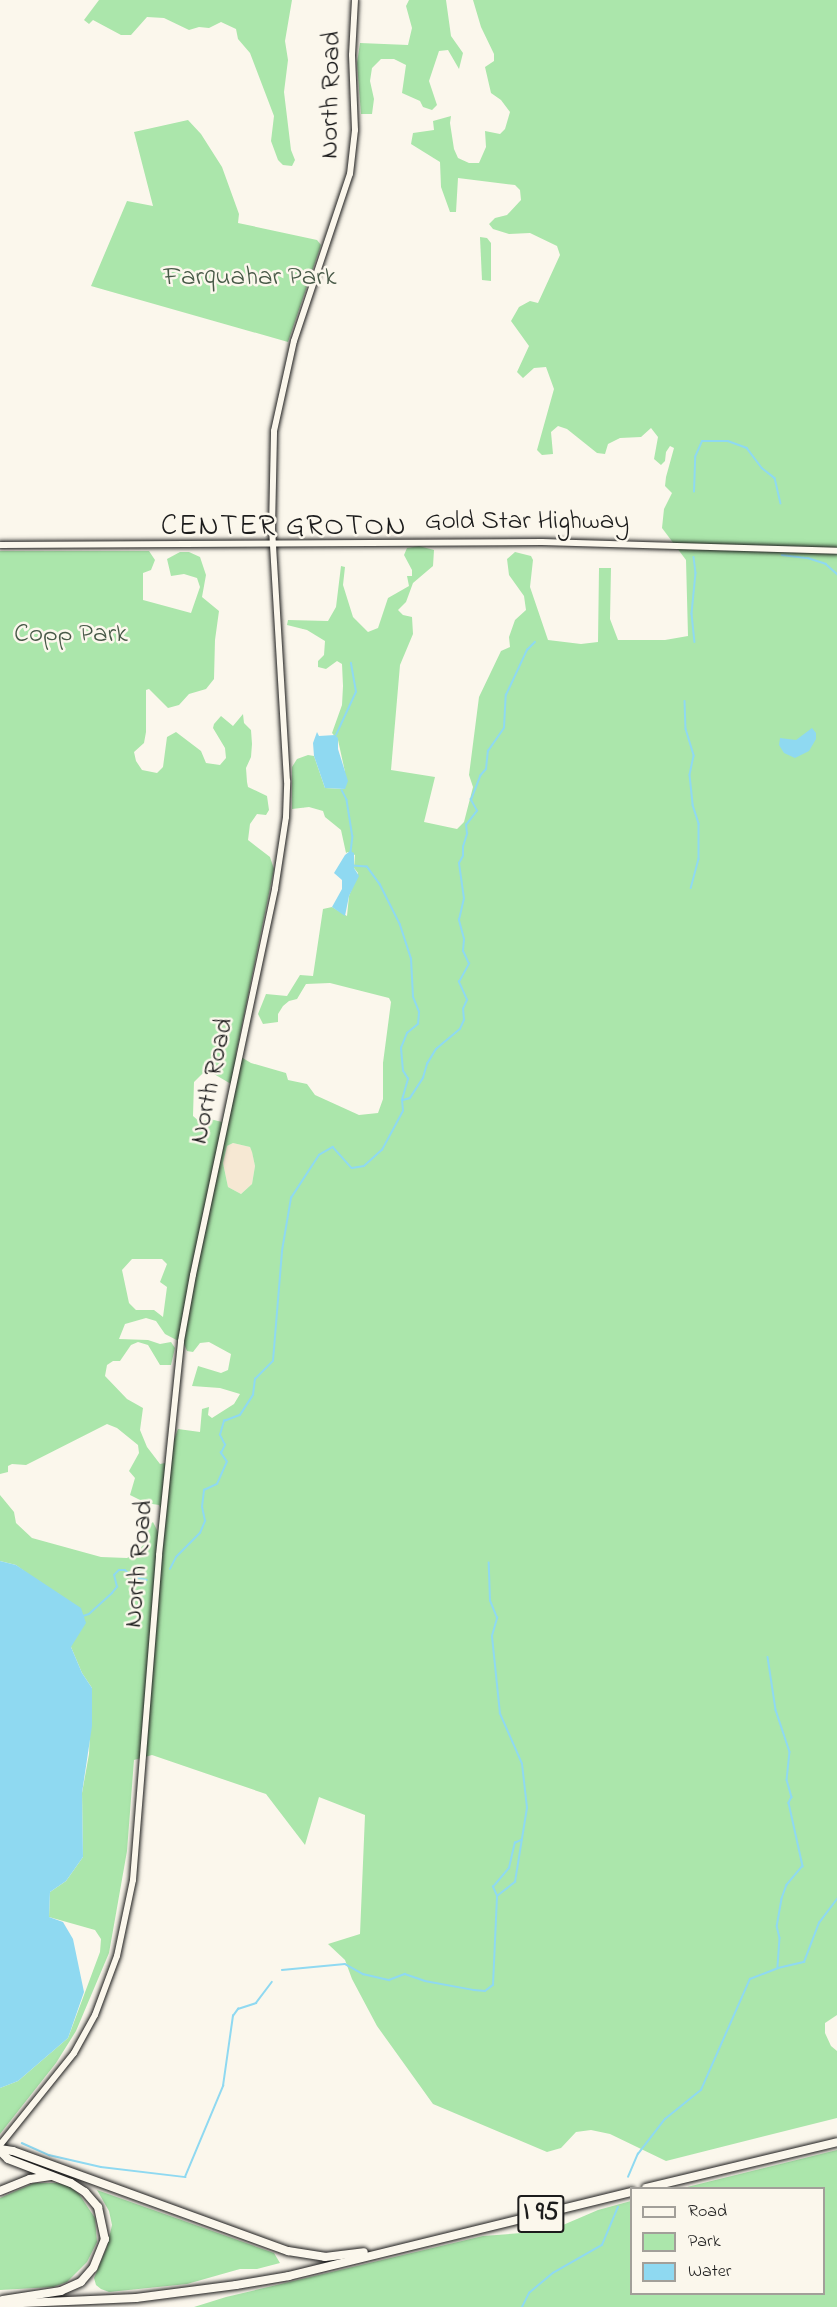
<!DOCTYPE html>
<style>
body{margin:0}
#map{position:relative;width:837px;height:2307px;overflow:hidden;background:#fbf7ec;font-family:"Indie Flower",sans-serif}
div>[style]{position:absolute}
.built>*{inset:0;background:#f6e8d3}
.green>*{inset:0;background:#abe6ab}
.water>*{inset:0;background:#8fd9f1}
.stream>*{height:1.5px;margin:-0.75px;padding:0 0.75px;transform-origin:0.75px;border-radius:0.75px;background:#8fd9f1}
.roads{filter:drop-shadow(0 0 2px #1c1c1c) drop-shadow(0 0 2px #1c1c1c)}
.secondary>*{height:6px;margin:-3px;padding:0 3px;transform-origin:3px;border-radius:3px;background:#fbf7ec}
.motorway>*{height:8px;margin:-4px;padding:0 4px;transform-origin:4px;border-radius:4px;background:#fbf7ec}
span{translate:-50% -50%;white-space:nowrap;text-align:center;line-height:1.15;-webkit-text-stroke:5px #fbf7ec;paint-order:stroke}
.shield-label span{padding:2px 4px;background:#fbf7ec;border:2px solid;border-radius:4px;-webkit-text-stroke-width:0}
.shield-label{font-size:26px;color:#1c1c1c;font-weight:700}
.street-label{font-size:27px;color:#1c1c1c}
.park-label{font-size:27px;color:#475947}
.quarter-label{font-size:30px;color:#1c1c1c;letter-spacing:1.5px}
.legend{position:absolute;left:630px;top:2187px;width:195px;height:108px;box-sizing:border-box;background:#fbf7ec;border:2px solid #a29f99;margin:0;padding:8px 10px;list-style:none;font-size:18px;color:#1c1c1c}
.legend li{display:flex;align-items:center;gap:12px;height:30px}
.legend b{width:30px;border:2px solid #a29f99}
</style>
<div id="map">
<div class="built">
<i style="clip-path:polygon(233px 1143px,250px 1147px,252px 1151px,255px 1166px,252px 1184px,241px 1194px,228px 1187px,223px 1163px,227px 1146px)"></i>
</div>
<div class="green">
<i style="clip-path:polygon(99px 0,292px 0,285px 41px,288px 60px,284px 92px,291px 150px,295px 160px,292px 166px,283px 165px,278px 160px,271px 141px,274px 116px,250px 53px,238px 39px,236px 29px,221px 22px,209px 28px,199px 27px,189px 30px,164px 18px,147px 17px,131px 35px,121px 35px,93px 20px,89px 24px,84px 20px)"></i>
<i style="clip-path:polygon(409px 0,446px 0,451px 36px,463px 53px,459px 69px,448px 50px,439px 51px,429px 81px,437px 105px,432px 110px,423px 107px,420px 101px,402px 93px,406px 65px,394px 59px,381px 59px,372px 68px,370px 81px,374px 99px,372px 114px,361px 114px,357px 63px,360px 43px,408px 45px,412px 28px,406px 6px)"></i>
<i style="clip-path:polygon(evenodd,473px 0,837px 0,837px 2015px,825px 2023px,825px 2033px,831px 2046px,837px 2051px,837px 2118px,666px 2161px,610px 2134px,591px 2130px,576px 2132px,561px 2148px,547px 2152px,433px 2104px,377px 2026px,352px 1979px,345px 1960px,328px 1944px,360px 1934px,365px 1815px,319px 1797px,305px 1845px,266px 1794px,152px 1755px,134px 1760px,127px 1851px,109px 1953px,76px 2031px,56px 2063px,0 2134px,0 2088px,18px 2081px,68px 2038px,100px 1952px,101px 1939px,95px 1930px,49px 1917px,50px 1892px,66px 1881px,83px 1857px,82px 1793px,89px 1754px,92px 1688px,82px 1673px,71px 1647px,59px 1594px,48px 1589px,16px 1565px,0 1561px,0 1495px,14px 1512px,16px 1523px,32px 1538px,101px 1557px,127px 1558px,137px 1552px,144px 1544px,148px 1526px,153px 1522px,158px 1532px,161px 1509px,159px 1505px,146px 1503px,130px 1495px,135px 1478px,129px 1471px,139px 1453px,138px 1445px,117px 1428px,107px 1424px,26px 1465px,12px 1464px,8px 1466px,8px 1472px,0 1474px,0 551px,149px 551px,155px 560px,151px 570px,143px 573px,143px 600px,191px 613px,200px 587px,197px 578px,184px 574px,171px 576px,167px 559px,180px 552px,189px 552px,200px 557px,206px 575px,202px 597px,219px 611px,215px 640px,214px 679px,206px 689px,189px 694px,179px 705px,168px 708px,149px 689px,146px 690px,146px 732px,144px 743px,134px 752px,136px 761px,142px 770px,157px 773px,163px 767px,167px 737px,176px 732px,201px 751px,206px 763px,220px 765px,226px 758px,225px 748px,213px 728px,214px 724px,221px 716px,233px 726px,243px 714px,244px 723px,251px 730px,252px 744px,251px 757px,246px 768px,247px 782px,248px 787px,267px 796px,269px 810px,266px 815px,257px 814px,250px 824px,248px 840px,270px 857px,274px 869px,236px 1054px,251px 1063px,286px 1073px,288px 1080px,307px 1084px,315px 1095px,359px 1115px,378px 1113px,383px 1099px,383px 1063px,391px 1002px,389px 998px,330px 983px,306px 984px,297px 999px,289px 1001px,283px 1006px,278px 1014px,278px 1022px,263px 1024px,258px 1014px,266px 994px,287px 996px,300px 975px,313px 976px,323px 909px,332px 907px,347px 916px,349px 896px,358px 873px,354px 868px,355px 855px,348px 852px,346px 853px,341px 830px,325px 817px,323px 811px,309px 807px,292px 809px,292px 767px,297px 759px,308px 755px,314px 756px,325px 788px,345px 789px,345px 772px,338px 740px,332px 733px,342px 705px,343px 686px,342px 664px,337px 661px,326px 669px,318px 667px,318px 661px,324px 655px,325px 641px,307px 630px,287px 625px,288px 620px,328px 621px,336px 607px,341px 566px,345px 567px,343px 585px,353px 617px,368px 632px,378px 628px,388px 598px,409px 586px,407px 576px,412px 576px,412px 570px,404px 555px,407px 548px,419px 546px,434px 550px,433px 566px,413px 583px,406px 602px,398px 610px,403px 615px,412px 617px,413px 634px,400px 665px,391px 770px,435px 777px,424px 822px,457px 829px,464px 822px,473px 787px,469px 775px,479px 697px,501px 651px,510px 647px,509px 637px,515px 620px,526px 610px,524px 596px,509px 575px,507px 559px,515px 552px,531px 556px,533px 560px,530px 587px,548px 640px,581px 644px,598px 642px,599px 568px,611px 568px,610px 619px,618px 640px,665px 640px,688px 636px,686px 560px,662px 528px,664px 509px,672px 493px,665px 486px,666px 477px,674px 448px,670px 446px,666px 452px,665px 461px,661px 465px,654px 459px,658px 437px,651px 428px,641px 437px,620px 438px,608px 444px,605px 454px,597px 453px,567px 429px,558px 426px,551px 432px,553px 454px,542px 455px,537px 450px,554px 389px,546px 367px,534px 368px,523px 378px,517px 372px,529px 346px,511px 321px,519px 307px,530px 301px,538px 303px,560px 255px,557px 246px,530px 233px,509px 234px,493px 229px,489px 224px,495px 218px,507px 215px,521px 200px,520px 190px,515px 185px,458px 178px,456px 212px,450px 212px,441px 187px,440px 162px,411px 144px,413px 133px,434px 130px,433px 121px,451px 116px,450px 123px,454px 149px,458px 158px,469px 163px,479px 163px,486px 147px,485px 131px,500px 134px,505px 129px,510px 112px,501px 100px,491px 93px,485px 67px,494px 61px,494px 54px,481px 27px,473px 0,203px 1073px,214px 1074px,231px 1084px,222px 1122px,210px 1119px,200px 1122px,193px 1116px,194px 1082px,203px 1073px,473px 0,233px 1143px,250px 1147px,252px 1152px,255px 1166px,252px 1184px,241px 1194px,228px 1187px,223px 1163px,227px 1146px,233px 1143px,473px 0,132px 1259px,162px 1259px,167px 1264px,160px 1282px,167px 1287px,163px 1317px,154px 1310px,136px 1310px,129px 1303px,122px 1270px,132px 1259px,473px 0,146px 1318px,156px 1321px,165px 1334px,184px 1344px,187px 1351px,193px 1352px,200px 1343px,209px 1342px,231px 1354px,228px 1370px,221px 1373px,198px 1366px,192px 1386px,220px 1388px,240px 1394px,234px 1404px,212px 1418px,208px 1415px,209px 1407px,202px 1409px,200px 1432px,178px 1429px,165px 1463px,160px 1464px,147px 1447px,140px 1430px,143px 1408px,127px 1399px,105px 1376px,107px 1365px,113px 1361px,120px 1361px,131px 1345px,138px 1342px,148px 1345px,160px 1365px,171px 1365px,175px 1348px,171px 1342px,160px 1344px,148px 1340px,119px 1339px,125px 1324px,146px 1318px)"></i>
<i style="clip-path:polygon(188px 120px,201px 134px,222px 167px,239px 214px,238px 223px,317px 240px,321px 245px,288px 342px,91px 286px,127px 201px,153px 206px,134px 132px)"></i>
<i style="clip-path:polygon(480px 237px,487px 238px,491px 243px,491px 281px,482px 280px)"></i>
<i style="clip-path:polygon(837px 2150px,837px 2307px,194px 2307px,226px 2297px,483px 2236px,549px 2231px,598px 2210px,631px 2201px,632px 2294px,824px 2294px,824px 2188px,683px 2188px)"></i>
<i style="clip-path:polygon(34px 2183px,57px 2183px,69px 2186px,79px 2194px,95px 2218px,97px 2242px,87px 2262px,67px 2282px,53px 2287px,0 2290px,0 2198px)"></i>
<i style="clip-path:polygon(97px 2190px,274px 2253px,280px 2263px,257px 2269px,240px 2269px,187px 2284px,109px 2292px,101px 2289px,96px 2285px,94px 2278px,107px 2247px,112px 2225px,109px 2211px)"></i>
</div>
<div class="water">
<i style="clip-path:polygon(812px 728px,816px 733px,816px 739px,809px 751px,795px 758px,784px 753px,779px 745px,780px 738px,796px 740px)"></i>
<i style="clip-path:polygon(317px 732px,319px 736px,335px 735px,338px 738px,338px 749px,348px 781px,345px 789px,325px 788px,314px 756px,313px 743px)"></i>
<i style="clip-path:polygon(350px 851px,354px 853px,354px 868px,359px 876px,349px 896px,345px 916px,332px 907px,342px 889px,342px 880px,334px 873px,345px 855px)"></i>
<i style="clip-path:polygon(0 1561px,16px 1565px,81px 1608px,86px 1623px,71px 1647px,82px 1673px,92px 1688px,92px 1726px,82px 1793px,83px 1857px,66px 1881px,50px 1892px,49px 1917px,63px 1922px,73px 1939px,84px 1992px,68px 2038px,18px 2081px,0 2088px)"></i>
</div>
<div class="stream">
<i style="left:694px;top:492px;width:35px;rotate:-88deg"></i>
<i style="left:695px;top:457px;width:17px;rotate:-66deg"></i>
<i style="left:702px;top:441px;width:26px"></i>
<i style="left:728px;top:441px;width:20px;rotate:20deg"></i>
<i style="left:747px;top:448px;width:25px;rotate:53deg"></i>
<i style="left:762px;top:468px;width:16px;rotate:38deg"></i>
<i style="left:775px;top:478px;width:26px;rotate:77deg"></i>
<i style="left:782px;top:555px;width:26px;rotate:7deg"></i>
<i style="left:808px;top:558px;width:19px;rotate:18deg"></i>
<i style="left:826px;top:564px;width:15px;rotate:42deg"></i>
<i style="left:694px;top:557px;width:16px;rotate:83deg"></i>
<i style="left:696px;top:573px;width:41px;rotate:95.6deg"></i>
<i style="left:692px;top:614px;width:28px;rotate:84deg"></i>
<i style="left:685px;top:701px;width:28px;rotate:88deg"></i>
<i style="left:686px;top:729px;width:28px;rotate:73deg"></i>
<i style="left:694px;top:756px;width:19px;rotate:102deg"></i>
<i style="left:690px;top:775px;width:30px;rotate:84deg"></i>
<i style="left:693px;top:805px;width:20px;rotate:72deg"></i>
<i style="left:699px;top:824px;width:35px;rotate:90deg"></i>
<i style="left:699px;top:859px;width:30px;rotate:105deg"></i>
<i style="left:336px;top:735px;width:47px;rotate:-65.1deg"></i>
<i style="left:356px;top:692px;width:29px;rotate:-100deg"></i>
<i style="left:342px;top:790px;width:11px;rotate:63deg"></i>
<i style="left:347px;top:800px;width:36px;rotate:81deg"></i>
<i style="left:353px;top:836px;width:16px;rotate:97deg"></i>
<i style="left:403px;top:1100px;width:7px;rotate:-16deg"></i>
<i style="left:410px;top:1098px;width:24px;rotate:-57deg"></i>
<i style="left:423px;top:1078px;width:15px;rotate:-74deg"></i>
<i style="left:427px;top:1064px;width:17px;rotate:-59deg"></i>
<i style="left:436px;top:1049px;width:31px;rotate:-40deg"></i>
<i style="left:460px;top:1029px;width:10px;rotate:-66deg"></i>
<i style="left:464px;top:1020px;width:11px;rotate:-95deg"></i>
<i style="left:463px;top:1009px;width:10px;rotate:-66deg"></i>
<i style="left:467px;top:1000px;width:20px;rotate:-114deg"></i>
<i style="left:459px;top:982px;width:21px;rotate:-61deg"></i>
<i style="left:469px;top:964px;width:14px;rotate:-115deg"></i>
<i style="left:463px;top:951px;width:12px;rotate:-85deg"></i>
<i style="left:464px;top:939px;width:20px;rotate:-105deg"></i>
<i style="left:459px;top:920px;width:22px;rotate:-77deg"></i>
<i style="left:464px;top:899px;width:36px;rotate:-98deg"></i>
<i style="left:459px;top:863px;width:8px;rotate:-60deg"></i>
<i style="left:463px;top:856px;width:9px;rotate:-90deg"></i>
<i style="left:463px;top:847px;width:14px;rotate:-73deg"></i>
<i style="left:467px;top:834px;width:9px;rotate:-96deg"></i>
<i style="left:466px;top:825px;width:18px;rotate:-52deg"></i>
<i style="left:477px;top:811px;width:13px;rotate:-119deg"></i>
<i style="left:471px;top:800px;width:26px;rotate:-69deg"></i>
<i style="left:480px;top:776px;width:9px;rotate:-49deg"></i>
<i style="left:486px;top:769px;width:18px;rotate:-84deg"></i>
<i style="left:488px;top:751px;width:28px;rotate:-55deg"></i>
<i style="left:504px;top:728px;width:33px;rotate:-87deg"></i>
<i style="left:506px;top:695px;width:50px;rotate:-65deg"></i>
<i style="left:527px;top:650px;width:11px;rotate:-45deg"></i>
<i style="left:170px;top:1569px;width:13px;rotate:-63deg"></i>
<i style="left:176px;top:1557px;width:34px;rotate:-45deg"></i>
<i style="left:200px;top:1533px;width:13px;rotate:-67deg"></i>
<i style="left:205px;top:1521px;width:14px;rotate:-102deg"></i>
<i style="left:202px;top:1507px;width:17px;rotate:-83deg"></i>
<i style="left:204px;top:1490px;width:14px;rotate:-25deg"></i>
<i style="left:217px;top:1484px;width:24px;rotate:-66deg"></i>
<i style="left:227px;top:1462px;width:11px;rotate:-124deg"></i>
<i style="left:221px;top:1453px;width:9px;rotate:-63deg"></i>
<i style="left:225px;top:1445px;width:11px;rotate:-117deg"></i>
<i style="left:220px;top:1435px;width:15px;rotate:-74deg"></i>
<i style="left:224px;top:1421px;width:17px;rotate:-21deg"></i>
<i style="left:240px;top:1415px;width:24px;rotate:-57deg"></i>
<i style="left:253px;top:1395px;width:16px;rotate:-83deg"></i>
<i style="left:255px;top:1379px;width:25px;rotate:-45deg"></i>
<i style="left:273px;top:1361px;width:110px;rotate:-85.3deg"></i>
<i style="left:282px;top:1251px;width:54px;rotate:-80.4deg"></i>
<i style="left:291px;top:1198px;width:51px;rotate:-56.9deg"></i>
<i style="left:319px;top:1155px;width:16px;rotate:-30deg"></i>
<i style="left:333px;top:1147px;width:28px;rotate:48deg"></i>
<i style="left:352px;top:1168px;width:12px;rotate:-9deg"></i>
<i style="left:364px;top:1166px;width:24px;rotate:-42deg"></i>
<i style="left:382px;top:1150px;width:44px;rotate:-61.7deg"></i>
<i style="left:403px;top:1111px;width:11px;rotate:-95deg"></i>
<i style="left:402px;top:1100px;width:22px;rotate:-74deg"></i>
<i style="left:408px;top:1079px;width:9px;rotate:-122deg"></i>
<i style="left:403px;top:1071px;width:23px;rotate:-95deg"></i>
<i style="left:401px;top:1048px;width:16px;rotate:-68deg"></i>
<i style="left:407px;top:1033px;width:14px;rotate:-39deg"></i>
<i style="left:418px;top:1024px;width:12px;rotate:-85deg"></i>
<i style="left:419px;top:1012px;width:16px;rotate:-112deg"></i>
<i style="left:413px;top:997px;width:38px;rotate:-93deg"></i>
<i style="left:411px;top:959px;width:36px;rotate:-108deg"></i>
<i style="left:400px;top:925px;width:45px;rotate:-116.6deg"></i>
<i style="left:380px;top:885px;width:22px;rotate:-126deg"></i>
<i style="left:367px;top:867px;width:14px;rotate:-176deg"></i>
<i style="left:83px;top:1616px;width:6px;rotate:-18deg"></i>
<i style="left:89px;top:1614px;width:31px;rotate:-42deg"></i>
<i style="left:112px;top:1593px;width:8px;rotate:-50deg"></i>
<i style="left:117px;top:1587px;width:12px;rotate:-104deg"></i>
<i style="left:114px;top:1575px;width:7px;rotate:-45deg"></i>
<i style="left:119px;top:1570px;width:6px"></i>
<i style="left:125px;top:1570px;width:11px;rotate:38deg"></i>
<i style="left:134px;top:1577px;width:13px;rotate:13deg"></i>
<i style="left:768px;top:1657px;width:54px;rotate:81.4deg"></i>
<i style="left:776px;top:1710px;width:44px;rotate:71.6deg"></i>
<i style="left:790px;top:1752px;width:28px;rotate:96deg"></i>
<i style="left:787px;top:1780px;width:18px;rotate:74deg"></i>
<i style="left:792px;top:1797px;width:7px;rotate:117deg"></i>
<i style="left:789px;top:1803px;width:65px;rotate:77.5deg"></i>
<i style="left:803px;top:1866px;width:25px;rotate:130deg"></i>
<i style="left:787px;top:1885px;width:15px;rotate:110deg"></i>
<i style="left:782px;top:1899px;width:27px;rotate:100deg"></i>
<i style="left:777px;top:1926px;width:12px;rotate:76deg"></i>
<i style="left:780px;top:1938px;width:29px;rotate:94deg"></i>
<i style="left:497px;top:1896px;width:10px;rotate:-114deg"></i>
<i style="left:493px;top:1887px;width:25px;rotate:-50deg"></i>
<i style="left:509px;top:1868px;width:26px;rotate:-77deg"></i>
<i style="left:515px;top:1843px;width:7px;rotate:-27deg"></i>
<i style="left:282px;top:1970px;width:63px;rotate:-5.4deg"></i>
<i style="left:345px;top:1964px;width:21px;rotate:29deg"></i>
<i style="left:363px;top:1974px;width:27px;rotate:13deg"></i>
<i style="left:389px;top:1980px;width:17px;rotate:-21deg"></i>
<i style="left:405px;top:1974px;width:21px;rotate:19deg"></i>
<i style="left:425px;top:1981px;width:50px;rotate:10.4deg"></i>
<i style="left:474px;top:1990px;width:11px;rotate:5deg"></i>
<i style="left:485px;top:1991px;width:10px;rotate:-37deg"></i>
<i style="left:493px;top:1985px;width:89px;rotate:-87.4deg"></i>
<i style="left:497px;top:1896px;width:23px;rotate:-38deg"></i>
<i style="left:515px;top:1882px;width:75px;rotate:-80.8deg"></i>
<i style="left:527px;top:1808px;width:44px;rotate:-96.5deg"></i>
<i style="left:522px;top:1764px;width:55px;rotate:-113.7deg"></i>
<i style="left:500px;top:1714px;width:78px;rotate:-95.9deg"></i>
<i style="left:492px;top:1636px;width:19px;rotate:-74deg"></i>
<i style="left:497px;top:1618px;width:18px;rotate:-112deg"></i>
<i style="left:490px;top:1601px;width:38px;rotate:-92deg"></i>
<i style="left:22px;top:2143px;width:30px;rotate:24deg"></i>
<i style="left:49px;top:2155px;width:53px;rotate:13deg"></i>
<i style="left:101px;top:2167px;width:85px;rotate:6.8deg"></i>
<i style="left:185px;top:2177px;width:99px;rotate:-67.3deg"></i>
<i style="left:223px;top:2086px;width:71px;rotate:-81.9deg"></i>
<i style="left:233px;top:2016px;width:9px;rotate:-54deg"></i>
<i style="left:238px;top:2009px;width:19px;rotate:-18deg"></i>
<i style="left:256px;top:2003px;width:26px;rotate:-53deg"></i>
<i style="left:628px;top:2177px;width:25px;rotate:-67deg"></i>
<i style="left:638px;top:2154px;width:44px;rotate:-52.4deg"></i>
<i style="left:665px;top:2119px;width:46px;rotate:-38.9deg"></i>
<i style="left:701px;top:2090px;width:121px;rotate:-66.2deg"></i>
<i style="left:750px;top:1979px;width:30px;rotate:-21deg"></i>
<i style="left:778px;top:1968px;width:27px;rotate:-13deg"></i>
<i style="left:804px;top:1962px;width:42px;rotate:-69deg"></i>
<i style="left:819px;top:1923px;width:30px;rotate:-53deg"></i>
<i style="left:522px;top:2307px;width:16px;rotate:-63deg"></i>
<i style="left:529px;top:2293px;width:31px;rotate:-40deg"></i>
<i style="left:553px;top:2273px;width:56px;rotate:-29.7deg"></i>
<i style="left:602px;top:2245px;width:41px;rotate:-67.2deg"></i>
</div>
<div class="roads">
<div class="secondary">
<i style="left:0;top:545px;width:542px;rotate:-0.32deg"></i>
<i style="left:542px;top:542px;width:295px;rotate:1.7deg"></i>
<i style="left:0;top:2145px;width:118px;rotate:-51.2deg"></i>
<i style="left:74px;top:2053px;width:43px;rotate:-61.1deg"></i>
<i style="left:95px;top:2015px;width:63px;rotate:-69.6deg"></i>
<i style="left:117px;top:1956px;width:78px;rotate:-78.1deg"></i>
<i style="left:133px;top:1880px;width:326px;rotate:-85.4deg"></i>
<i style="left:159px;top:1555px;width:215px;rotate:-84.1deg"></i>
<i style="left:181px;top:1341px;width:67px;rotate:-79.7deg"></i>
<i style="left:193px;top:1275px;width:395px;rotate:-78deg"></i>
<i style="left:275px;top:889px;width:73px;rotate:-81.3deg"></i>
<i style="left:286px;top:817px;width:36px;rotate:-88deg"></i>
<i style="left:287px;top:781px;width:252px;rotate:-93.4deg"></i>
<i style="left:272px;top:529px;width:98px;rotate:-88.8deg"></i>
<i style="left:274px;top:431px;width:92px;rotate:-77.5deg"></i>
<i style="left:294px;top:341px;width:176px;rotate:-71.5deg"></i>
<i style="left:350px;top:174px;width:44px;rotate:-83.5deg"></i>
<i style="left:355px;top:130px;width:75px;rotate:-92.3deg"></i>
<i style="left:352px;top:55px;width:55px;rotate:-86.9deg"></i>
</div>
<div class="motorway">
<i style="left:0;top:2149px;width:13px;rotate:9deg"></i>
<i style="left:13px;top:2151px;width:293px;rotate:20deg"></i>
<i style="left:288px;top:2251px;width:37px;rotate:9deg"></i>
<i style="left:325px;top:2257px;width:39px;rotate:-7deg"></i>
<i style="left:0;top:2151px;width:11px;rotate:45deg"></i>
<i style="left:8px;top:2159px;width:67px;rotate:20.9deg"></i>
<i style="left:71px;top:2183px;width:17px;rotate:33deg"></i>
<i style="left:85px;top:2192px;width:20px;rotate:49deg"></i>
<i style="left:98px;top:2207px;width:33px;rotate:78deg"></i>
<i style="left:105px;top:2239px;width:31px;rotate:112deg"></i>
<i style="left:93px;top:2268px;width:18px;rotate:131deg"></i>
<i style="left:81px;top:2282px;width:22px;rotate:156deg"></i>
<i style="left:61px;top:2291px;width:59px;rotate:171.2deg"></i>
<i style="left:646px;top:2188px;width:196px;rotate:-13.5deg"></i>
<i style="left:0;top:2191px;width:32px;rotate:-22deg"></i>
<i style="left:30px;top:2179px;width:21px;rotate:-8deg"></i>
<i style="left:0;top:2304px;width:136px;rotate:-2.5deg"></i>
<i style="left:136px;top:2298px;width:101px;rotate:-7.4deg"></i>
<i style="left:236px;top:2285px;width:54px;rotate:-9.6deg"></i>
<i style="left:289px;top:2276px;width:353px;rotate:-13.8deg"></i>
</div>
</div>
<div class="shield-label">
<span style="left:541px;top:2214px">I 95</span>
</div>
<div class="street-label">
<span style="left:331px;top:95px;rotate:-89deg">North Road</span>
<span style="left:527px;top:522px">Gold Star Highway</span>
<span style="left:212px;top:1081px;rotate:-78deg">North Road</span>
<span style="left:139px;top:1564px;rotate:-85deg">North Road</span>
</div>
<div class="park-label">
<span style="left:250px;top:278px">Farquahar Park</span>
<span style="left:71px;top:635px">Copp Park</span>
</div>
<div class="quarter-label">
<span style="left:284px;top:527px">CENTER GROTON</span>
</div>
<ul class="legend">
<li><b style="height:8px;background:#fbf7ec"></b>Road</li>
<li><b style="height:16px;background:#abe6ab"></b>Park</li>
<li><b style="height:16px;background:#8fd9f1"></b>Water</li>
</ul>
</div>
